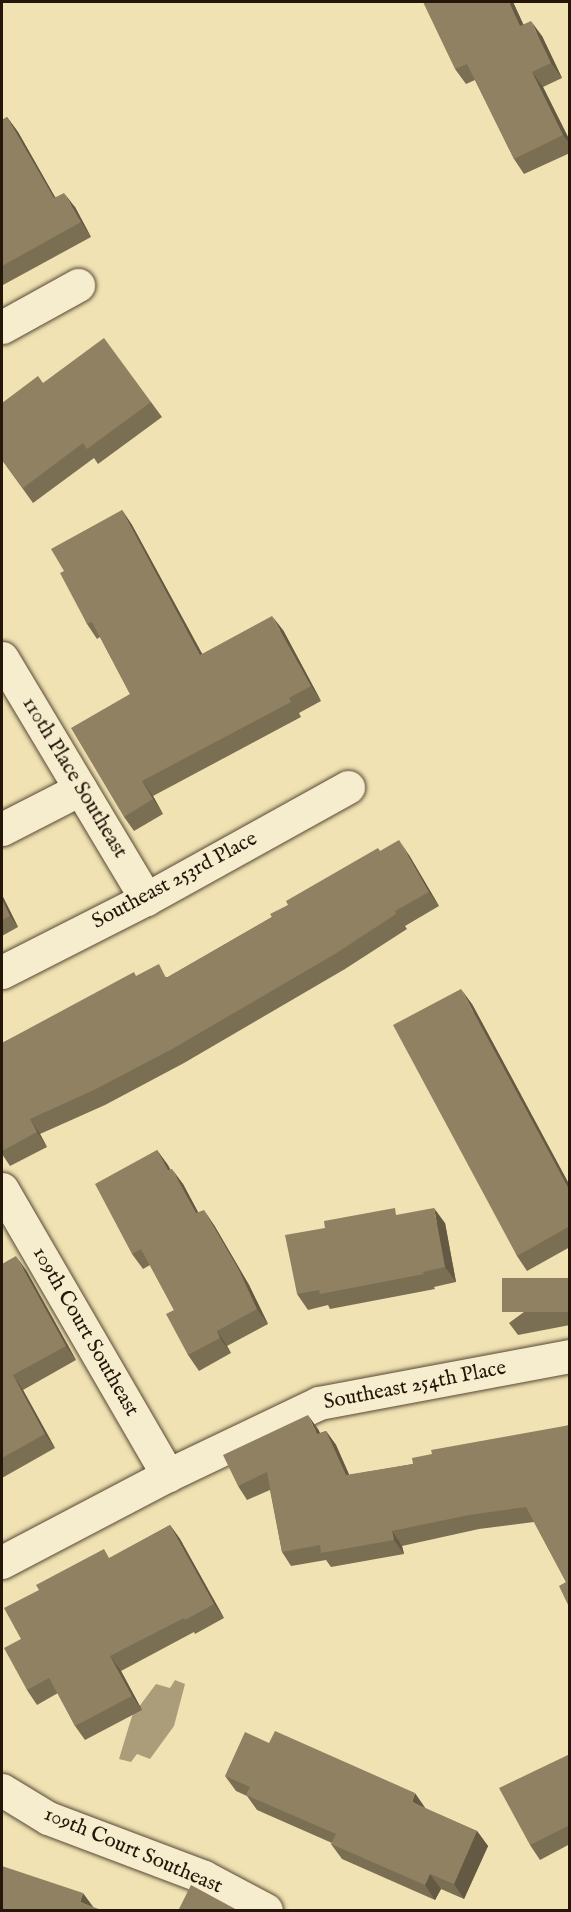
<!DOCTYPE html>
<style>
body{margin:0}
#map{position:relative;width:571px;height:1912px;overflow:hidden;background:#f1e2b3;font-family:"IM FELL English",serif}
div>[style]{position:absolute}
.water>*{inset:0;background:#ab9d79}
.roads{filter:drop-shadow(0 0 2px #574a34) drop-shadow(0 0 2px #574a34)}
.minor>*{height:33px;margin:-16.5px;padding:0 16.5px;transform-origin:16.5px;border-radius:16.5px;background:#f6ecce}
.wall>*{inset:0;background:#7b6f53}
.shaded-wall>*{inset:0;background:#645a44}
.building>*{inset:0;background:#8f8161;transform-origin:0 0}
span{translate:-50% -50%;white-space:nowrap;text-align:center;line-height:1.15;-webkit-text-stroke:4.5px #f6ecce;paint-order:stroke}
.street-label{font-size:21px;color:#241709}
.frame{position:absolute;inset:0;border:3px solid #241709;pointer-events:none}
</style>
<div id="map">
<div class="water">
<i style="clip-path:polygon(175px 1680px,185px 1684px,174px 1726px,150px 1759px,137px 1754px,131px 1762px,119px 1759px,132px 1716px,156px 1684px,170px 1688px)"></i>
</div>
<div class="roads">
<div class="minor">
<i style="left:2px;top:327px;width:87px;rotate:-28.9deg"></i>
<i style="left:2px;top:658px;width:281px;rotate:59.1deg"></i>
<i style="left:2px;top:829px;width:88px;rotate:-27.1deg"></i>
<i style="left:2px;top:972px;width:161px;rotate:-26.9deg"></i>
<i style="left:146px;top:899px;width:231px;rotate:-29deg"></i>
<i style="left:2px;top:1189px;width:331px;rotate:59.9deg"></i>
<i style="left:2px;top:1562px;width:187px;rotate:-27.7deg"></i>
<i style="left:168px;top:1475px;width:167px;rotate:-25.5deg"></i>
<i style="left:319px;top:1403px;width:255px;rotate:-10.6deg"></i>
<i style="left:2px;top:1790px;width:54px;rotate:31.3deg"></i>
<i style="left:48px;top:1818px;width:167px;rotate:20.7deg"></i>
<i style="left:204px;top:1877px;width:70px;rotate:28deg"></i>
</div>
</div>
<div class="wall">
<i style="clip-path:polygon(513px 2px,523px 24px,542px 36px,562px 78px,543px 87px,570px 141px,570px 153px,524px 174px,514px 159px,475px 80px,466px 84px,455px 69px)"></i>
<i style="clip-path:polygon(7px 117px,18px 132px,55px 197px,75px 207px,91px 237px,3px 285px,2px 284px,2px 120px)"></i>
<i style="clip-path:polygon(43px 383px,151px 402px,162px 417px,98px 464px,94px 458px,33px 503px,2px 460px,2px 403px)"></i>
<i style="clip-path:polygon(122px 510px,132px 525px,202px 654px,283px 630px,321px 701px,299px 713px,301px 717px,153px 796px,163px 814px,134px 831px,124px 817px,130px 694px,100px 637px,97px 639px,87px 624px,64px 571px)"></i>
<i style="clip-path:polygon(380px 851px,409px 855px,439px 906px,405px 926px,407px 929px,345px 969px,184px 1063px,105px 1105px,40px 1134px,47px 1147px,10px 1166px,2px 1154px,2px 1043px,137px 976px,168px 977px,272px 917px)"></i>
<i style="clip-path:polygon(2px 895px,18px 927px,2px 936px)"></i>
<i style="clip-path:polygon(472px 1004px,570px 1186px,570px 1247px,527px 1271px,517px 1256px)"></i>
<i style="clip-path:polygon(157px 1150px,170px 1170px,183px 1184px,198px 1212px,214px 1225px,249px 1285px,268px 1324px,227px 1346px,231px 1353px,199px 1371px,188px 1355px,174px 1310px,150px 1265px,143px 1269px,132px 1254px)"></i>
<i style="clip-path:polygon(399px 1215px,445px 1223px,456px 1282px,434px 1287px,435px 1289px,330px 1309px,328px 1305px,308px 1310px,297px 1294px)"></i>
<i style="clip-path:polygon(2px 1264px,26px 1270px,76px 1360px,23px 1390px,55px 1448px,2px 1478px)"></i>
<i style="clip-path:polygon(570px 1278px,570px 1325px,518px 1335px,509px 1323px)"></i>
<i style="clip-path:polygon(570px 1425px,566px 1582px,534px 1522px,479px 1529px,402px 1546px,404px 1554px,331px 1567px,326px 1560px,291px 1566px,282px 1552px,270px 1490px,247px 1500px,238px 1486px,318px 1429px,320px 1433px,326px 1431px,336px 1445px,349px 1475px,413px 1464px)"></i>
<i style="clip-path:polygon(170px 1525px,180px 1539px,224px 1618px,195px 1634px,194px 1632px,121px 1671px,142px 1710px,85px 1740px,75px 1726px,58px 1693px,37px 1705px,27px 1690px,21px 1639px,110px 1558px)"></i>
<i style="clip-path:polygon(570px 1754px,570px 1844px,540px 1860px,530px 1845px)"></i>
<i style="clip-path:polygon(225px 1776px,426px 1809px,477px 1831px,488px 1846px,464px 1899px,441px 1889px,435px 1900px,342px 1859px,331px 1844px,332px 1843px,257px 1810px,247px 1796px,236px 1791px)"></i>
</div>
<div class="shaded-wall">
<i style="clip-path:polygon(509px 2px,513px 2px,531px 41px,520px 26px)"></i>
<i style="clip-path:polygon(531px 21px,542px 36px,562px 78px,551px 63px)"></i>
<i style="clip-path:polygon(532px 72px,543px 87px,570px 141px,570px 144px,563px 135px)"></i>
<i style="clip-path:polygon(7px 117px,18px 132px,64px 213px,54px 198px)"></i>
<i style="clip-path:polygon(64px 193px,75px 207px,91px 237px,81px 222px)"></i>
<i style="clip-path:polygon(122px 510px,132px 525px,211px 670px,200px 655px)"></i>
<i style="clip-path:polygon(272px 616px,283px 630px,321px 701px,311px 686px)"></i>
<i style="clip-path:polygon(142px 781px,153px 796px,163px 814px,153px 799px)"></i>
<i style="clip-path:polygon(399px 840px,409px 855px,439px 906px,429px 892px)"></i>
<i style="clip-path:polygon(2px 895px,18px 927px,10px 916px,2px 899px)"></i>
<i style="clip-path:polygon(461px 989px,472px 1004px,570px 1186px,570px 1191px)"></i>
<i style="clip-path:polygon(30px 1119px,40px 1134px,47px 1147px,37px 1132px)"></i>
<i style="clip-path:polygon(157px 1150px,168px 1165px,179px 1185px,168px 1170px)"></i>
<i style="clip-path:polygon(172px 1169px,183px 1184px,207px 1229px,196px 1213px)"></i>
<i style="clip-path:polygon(434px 1208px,445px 1223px,456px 1282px,445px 1267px)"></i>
<i style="clip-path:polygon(204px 1210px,214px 1225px,249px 1285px,268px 1324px,257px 1309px)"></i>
<i style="clip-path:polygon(16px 1256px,26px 1270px,76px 1360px,66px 1346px)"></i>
<i style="clip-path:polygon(217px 1331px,227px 1346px,231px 1353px,220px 1338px)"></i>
<i style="clip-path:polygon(13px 1375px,23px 1390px,55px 1448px,45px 1434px)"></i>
<i style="clip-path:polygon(308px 1415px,318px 1429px,327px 1448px,317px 1434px)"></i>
<i style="clip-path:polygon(326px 1431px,336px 1445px,356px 1490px,346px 1475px)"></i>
<i style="clip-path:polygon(170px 1525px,180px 1539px,224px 1618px,214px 1604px)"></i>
<i style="clip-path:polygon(392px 1531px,402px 1546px,404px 1554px,394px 1540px)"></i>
<i style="clip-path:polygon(110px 1656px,121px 1671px,142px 1710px,132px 1696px)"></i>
<i style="clip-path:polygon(415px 1793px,426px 1809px,412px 1802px)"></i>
<i style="clip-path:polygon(477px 1831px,488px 1846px,464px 1899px,454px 1884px)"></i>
<i style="clip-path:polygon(430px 1874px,441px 1889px,435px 1900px,425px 1885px)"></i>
<i style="clip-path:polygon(83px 1893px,94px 1908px,80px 1902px)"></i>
</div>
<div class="building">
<i style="clip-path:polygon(423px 2px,509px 2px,520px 26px,531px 21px,551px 63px,532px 72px,563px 135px,514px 159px,467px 64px,455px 69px)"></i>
<i style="clip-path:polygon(7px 117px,54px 198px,64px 193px,81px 222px,2px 266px,2px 120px)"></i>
<i style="clip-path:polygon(104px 338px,151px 402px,87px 449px,83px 443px,23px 488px,2px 460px,2px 403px,38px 376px,43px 383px)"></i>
<i style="clip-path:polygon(122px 510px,200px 655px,272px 616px,311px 686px,289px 698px,291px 702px,142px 781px,153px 799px,124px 817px,71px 728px,130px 694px,92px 622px,87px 624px,60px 573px,64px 571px,51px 549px)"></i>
<i style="clip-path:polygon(399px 840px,429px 892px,395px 911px,396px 914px,335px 954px,174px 1048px,94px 1090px,30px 1119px,37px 1132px,2px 1151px,2px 1043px,134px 972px,136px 976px,159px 964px,166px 978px,272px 917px,270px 914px,288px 905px,286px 901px,378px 848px,380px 851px)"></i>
<i style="clip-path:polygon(2px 899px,10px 916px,2px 920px)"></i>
<i style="clip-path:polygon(461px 989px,570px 1191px,570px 1226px,517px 1256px,393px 1025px)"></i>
<i style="clip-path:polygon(157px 1150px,168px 1170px,172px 1169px,196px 1213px,204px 1210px,239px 1270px,257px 1309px,217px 1331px,220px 1338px,188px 1355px,166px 1314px,174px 1310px,141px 1249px,132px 1254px,95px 1184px)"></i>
<i style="clip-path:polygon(395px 1208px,396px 1215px,434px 1208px,445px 1267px,423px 1272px,424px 1274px,320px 1294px,319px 1290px,297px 1294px,285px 1235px,325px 1228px,324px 1221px)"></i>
<i style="clip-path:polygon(16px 1256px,66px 1346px,13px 1375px,45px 1434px,2px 1458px,2px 1264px)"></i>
<i style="left:570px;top:1278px;width:34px;height:68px;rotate:90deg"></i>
<i style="clip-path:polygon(308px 1415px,317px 1434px,326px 1431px,346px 1475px,413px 1464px,412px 1458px,432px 1454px,431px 1450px,570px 1425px,570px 1609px,559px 1586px,566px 1582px,526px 1507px,469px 1515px,392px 1531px,394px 1540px,321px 1553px,320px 1545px,282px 1552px,267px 1472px,238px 1486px,223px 1455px)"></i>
<i style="clip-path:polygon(170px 1525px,214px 1604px,185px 1620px,184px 1618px,110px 1656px,132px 1696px,75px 1726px,49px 1678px,27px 1690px,4px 1648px,21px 1639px,4px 1608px,39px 1590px,36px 1585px,104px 1549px,109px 1558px)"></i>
<i style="clip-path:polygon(275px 1731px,415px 1793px,412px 1802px,477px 1831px,454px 1884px,430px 1874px,425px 1885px,331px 1844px,336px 1834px,246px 1795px,250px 1787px,225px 1776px,245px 1732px,269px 1743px)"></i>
<i style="clip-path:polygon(570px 1754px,570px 1825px,530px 1845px,499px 1788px)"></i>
<i style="clip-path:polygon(2px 1866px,83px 1893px,80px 1902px,104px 1911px,2px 1911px)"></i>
<i style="clip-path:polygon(191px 1885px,239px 1911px,178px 1911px)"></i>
</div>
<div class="street-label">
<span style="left:74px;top:778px;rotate:59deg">110th Place Southeast</span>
<span style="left:175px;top:881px;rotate:-28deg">Southeast 253rd Place</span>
<span style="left:85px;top:1332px;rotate:60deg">109th Court Southeast</span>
<span style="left:415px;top:1386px;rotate:-11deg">Southeast 254th Place</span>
<span style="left:133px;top:1851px;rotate:23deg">109th Court Southeast</span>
</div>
<div class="frame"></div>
</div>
